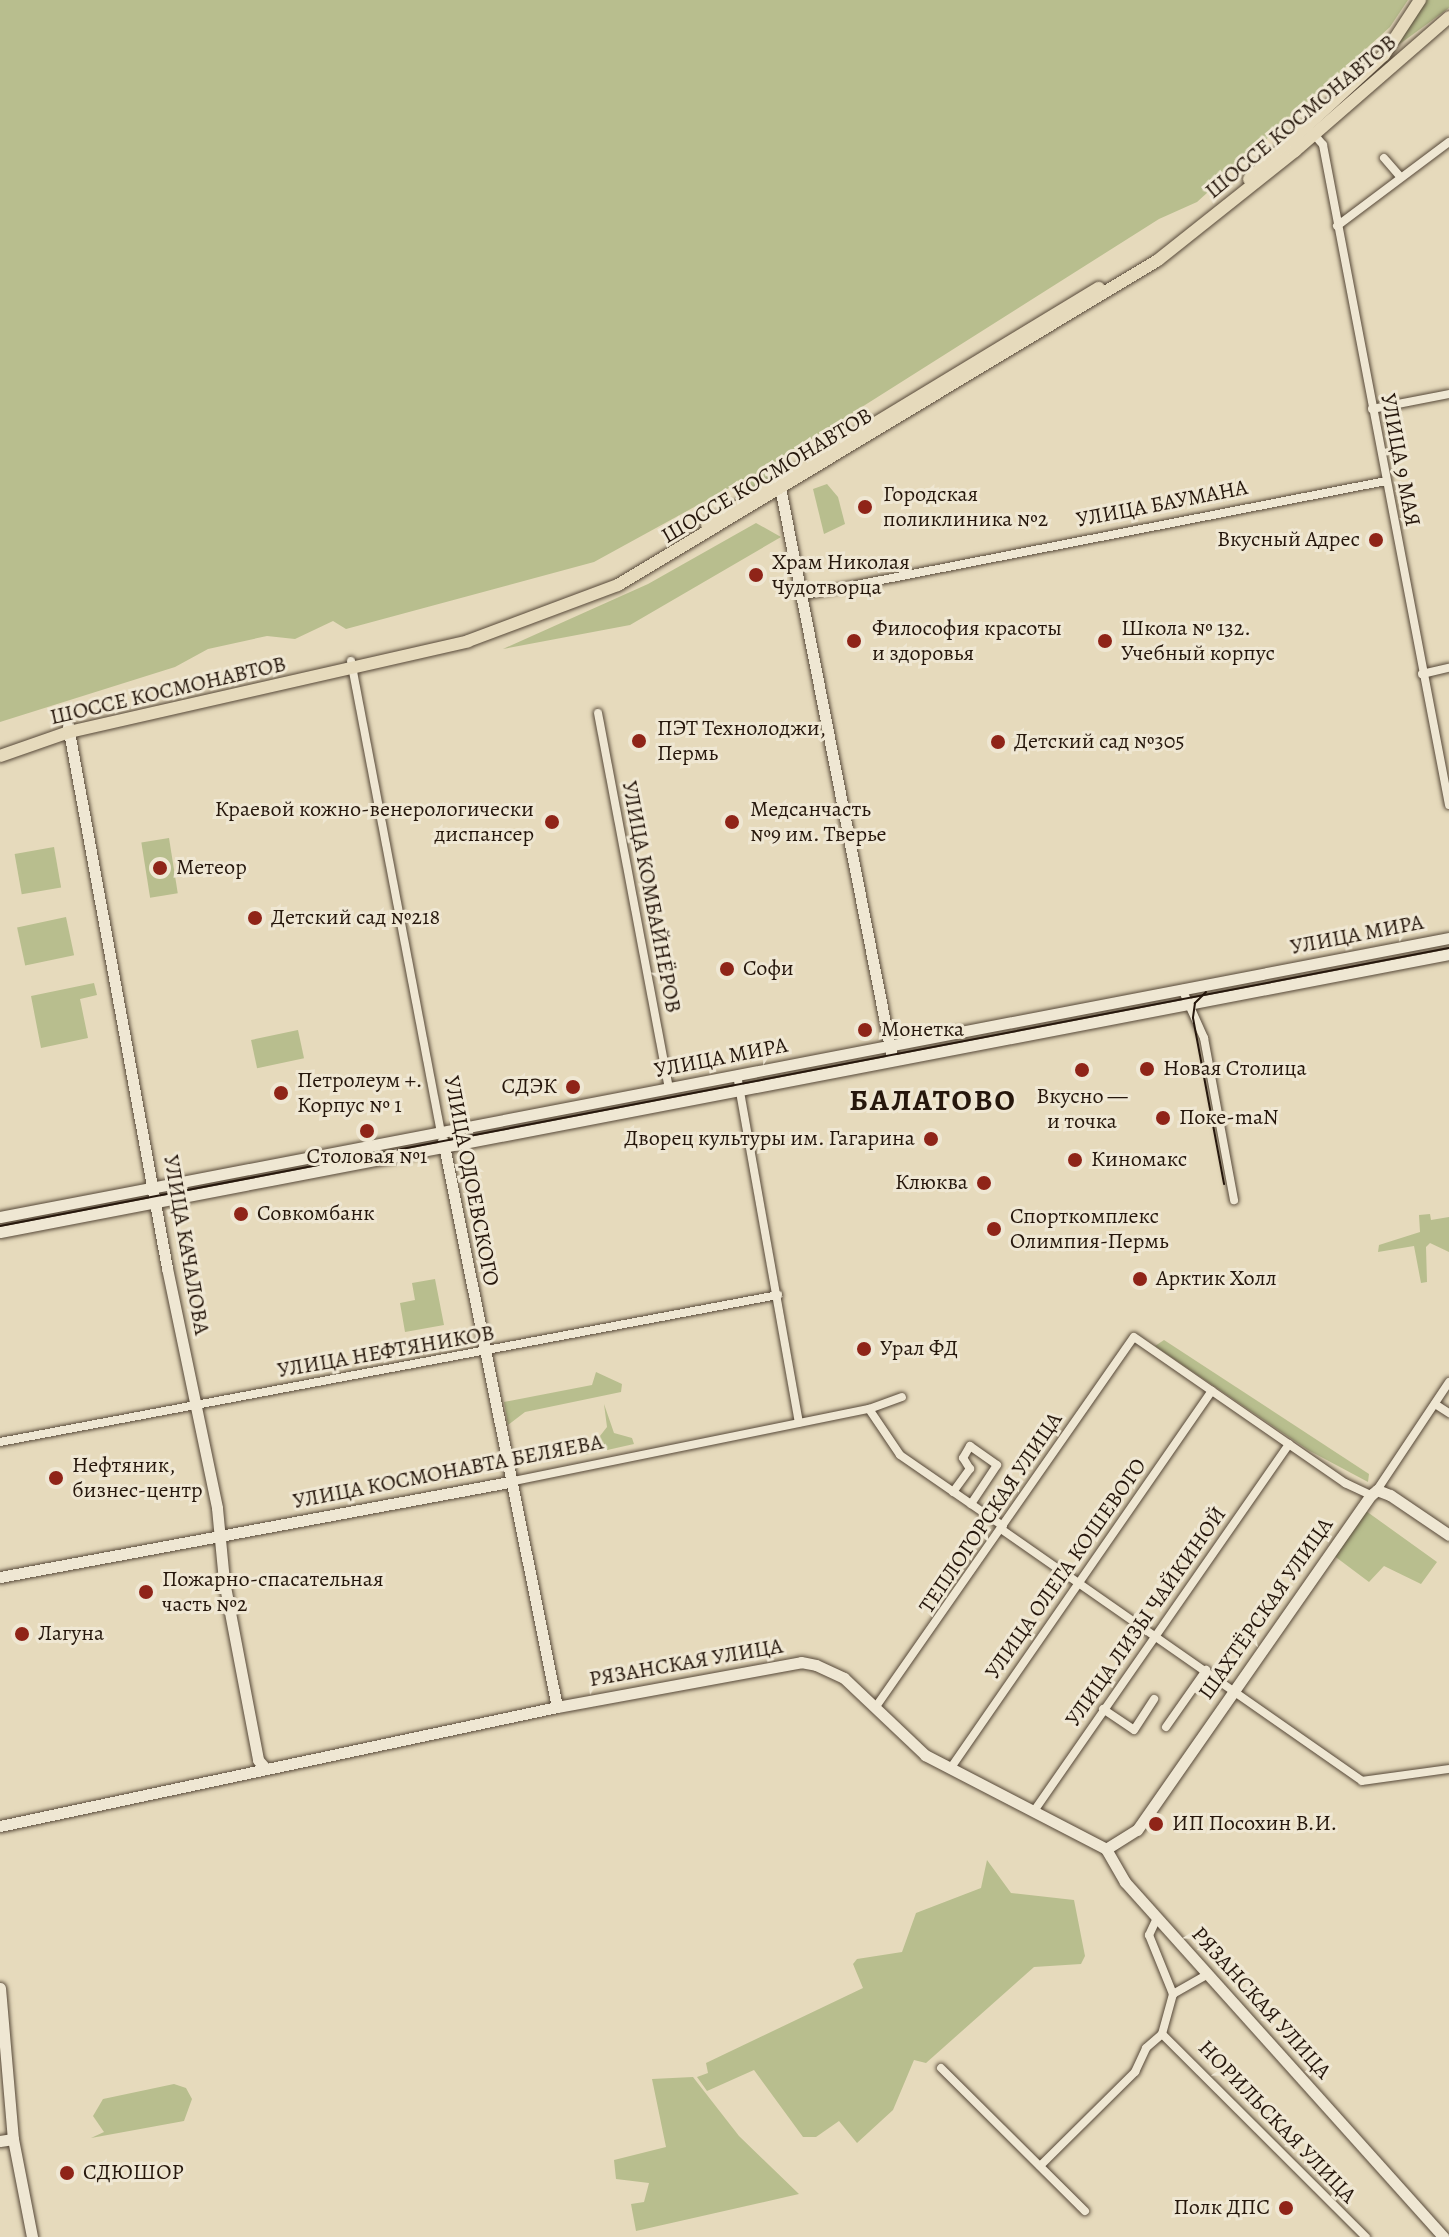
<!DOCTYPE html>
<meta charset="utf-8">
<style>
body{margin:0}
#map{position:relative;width:1449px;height:2237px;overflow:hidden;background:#e6dabc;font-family:Alegreya,serif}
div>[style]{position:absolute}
.green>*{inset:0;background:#b8be8e;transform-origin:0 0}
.roads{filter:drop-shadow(0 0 2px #564838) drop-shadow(0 0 2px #564838)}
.street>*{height:8px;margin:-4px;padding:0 4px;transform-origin:4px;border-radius:4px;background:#efe7d3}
.secondary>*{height:11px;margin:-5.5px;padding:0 5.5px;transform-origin:5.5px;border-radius:5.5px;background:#efe7d3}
.primary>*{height:12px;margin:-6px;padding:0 6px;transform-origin:6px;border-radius:6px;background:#e6dabc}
.tram>*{height:2px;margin:-1px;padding:0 1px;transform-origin:1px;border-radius:1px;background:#26170c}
.dots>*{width:22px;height:22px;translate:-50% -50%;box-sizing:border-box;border:4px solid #efe7d3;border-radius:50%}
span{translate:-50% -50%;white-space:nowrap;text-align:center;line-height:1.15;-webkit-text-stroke:6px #efe7d3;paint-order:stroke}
.street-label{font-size:22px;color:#26170c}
.poi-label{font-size:22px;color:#26170c}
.left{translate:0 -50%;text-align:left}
.right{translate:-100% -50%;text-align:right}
.district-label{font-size:30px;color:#26170c;font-weight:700;letter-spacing:2px}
</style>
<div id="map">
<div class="green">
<i style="clip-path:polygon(0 0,1408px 0,1390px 27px,1197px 202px,1159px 219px,767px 467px,769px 479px,749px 492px,749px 477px,594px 562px,346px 629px,333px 621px,295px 639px,267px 636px,208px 649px,175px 667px,0 722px)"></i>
<i style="clip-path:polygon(1425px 0,1449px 0,1449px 8px,1397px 46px)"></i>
<i style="clip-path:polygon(827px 484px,838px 497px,845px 524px,824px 534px,813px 489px)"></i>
<i style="clip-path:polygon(756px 523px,781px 537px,630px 625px,503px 649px,648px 584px)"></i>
<i style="left:169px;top:838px;width:56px;height:28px;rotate:81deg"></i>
<i style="left:54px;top:847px;width:41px;height:40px;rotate:80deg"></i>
<i style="left:66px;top:917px;width:39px;height:50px;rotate:78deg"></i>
<i style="clip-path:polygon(94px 983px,97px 995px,80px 999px,88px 1038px,41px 1048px,31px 996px)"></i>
<i style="left:298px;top:1030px;width:29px;height:48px;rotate:78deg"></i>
<i style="clip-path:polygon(1430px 1214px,1431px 1220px,1449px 1217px,1449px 1252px,1430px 1243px,1426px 1247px,1427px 1282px,1421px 1283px,1414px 1246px,1378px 1252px,1379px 1245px,1420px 1232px,1419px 1215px)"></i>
<i style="clip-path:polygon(435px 1279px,444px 1325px,405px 1332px,400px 1303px,415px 1300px,412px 1283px)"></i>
<i style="clip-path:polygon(1164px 1340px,1369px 1474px,1368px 1482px,1308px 1450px,1155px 1346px)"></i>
<i style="clip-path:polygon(596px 1372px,622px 1384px,621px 1392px,525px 1412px,508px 1425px,504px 1402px,592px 1385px)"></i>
<i style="clip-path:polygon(604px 1404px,614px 1433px,632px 1438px,634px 1444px,585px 1455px,607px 1427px)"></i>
<i style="clip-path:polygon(1366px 1511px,1437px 1562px,1421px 1584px,1384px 1566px,1369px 1582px,1333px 1555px)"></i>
<i style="clip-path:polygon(987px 1860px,1011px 1893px,1074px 1900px,1085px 1956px,1081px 1964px,1034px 1967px,926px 2063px,914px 2060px,893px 2110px,857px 2143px,839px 2121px,816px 2137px,803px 2137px,754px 2070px,707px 2091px,697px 2077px,708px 2073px,706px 2063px,863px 1988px,853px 1964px,857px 1959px,902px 1952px,916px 1913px,981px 1888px)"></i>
<i style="clip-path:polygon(693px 2077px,739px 2136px,799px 2194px,636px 2231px,631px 2204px,644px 2202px,649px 2183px,616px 2179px,614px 2160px,666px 2147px,652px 2079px)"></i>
<i style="clip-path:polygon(174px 2084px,186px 2088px,192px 2099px,184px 2121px,91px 2138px,104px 2132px,93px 2116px,103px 2099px)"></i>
</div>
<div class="roads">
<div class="street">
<i style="left:1311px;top:131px;width:18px;rotate:49deg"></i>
<i style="left:1323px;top:145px;width:672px;rotate:79.19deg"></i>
<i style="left:1384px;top:158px;width:23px;rotate:49deg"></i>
<i style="left:1337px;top:226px;width:140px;rotate:-36.9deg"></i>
<i style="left:1372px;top:409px;width:78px;rotate:-11deg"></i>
<i style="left:805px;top:595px;width:592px;rotate:-11.1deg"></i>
<i style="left:351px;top:661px;width:480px;rotate:79.2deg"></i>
<i style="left:1422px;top:674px;width:28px;rotate:-13deg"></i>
<i style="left:598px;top:713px;width:382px;rotate:79.3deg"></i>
<i style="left:1182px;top:989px;width:54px;rotate:65.8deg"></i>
<i style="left:1204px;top:1038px;width:165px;rotate:79.5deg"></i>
<i style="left:737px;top:1075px;width:353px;rotate:79.9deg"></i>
<i style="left:1435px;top:1404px;width:17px;rotate:33deg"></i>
<i style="left:869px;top:1409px;width:55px;rotate:56deg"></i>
<i style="left:900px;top:1455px;width:125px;rotate:34.6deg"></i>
<i style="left:0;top:1442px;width:792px;rotate:-10.7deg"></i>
<i style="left:509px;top:1482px;width:367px;rotate:-11.5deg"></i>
<i style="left:869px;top:1409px;width:35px;rotate:-20deg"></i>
<i style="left:1377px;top:1490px;width:130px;rotate:-56.3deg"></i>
<i style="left:953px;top:1492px;width:29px;rotate:-54deg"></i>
<i style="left:970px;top:1469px;width:13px;rotate:-122deg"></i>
<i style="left:963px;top:1458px;width:14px;rotate:-60deg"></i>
<i style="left:970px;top:1446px;width:33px;rotate:35deg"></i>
<i style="left:997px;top:1465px;width:47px;rotate:123.7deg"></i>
<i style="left:1001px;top:1529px;width:440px;rotate:34.9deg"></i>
<i style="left:1362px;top:1781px;width:88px;rotate:-7.9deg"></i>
<i style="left:875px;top:1708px;width:452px;rotate:-55.1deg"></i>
<i style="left:1134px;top:1337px;width:257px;rotate:34.7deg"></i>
<i style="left:1345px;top:1483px;width:29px;rotate:25deg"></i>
<i style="left:1103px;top:1709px;width:37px;rotate:34deg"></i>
<i style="left:1134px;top:1730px;width:37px;rotate:-57deg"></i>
<i style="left:1166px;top:1727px;width:70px;rotate:-54.9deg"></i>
<i style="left:950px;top:1769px;width:460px;rotate:-55.3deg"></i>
<i style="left:1034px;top:1811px;width:447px;rotate:-55.2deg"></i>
<i style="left:1157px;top:1918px;width:19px;rotate:115deg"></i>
<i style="left:1149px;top:1935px;width:64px;rotate:67.9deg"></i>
<i style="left:1162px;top:2034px;width:288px;rotate:44.9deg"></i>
<i style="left:941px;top:2068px;width:203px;rotate:44.8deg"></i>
<i style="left:1040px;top:2166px;width:134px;rotate:-44.7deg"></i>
<i style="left:1135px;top:2072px;width:26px;rotate:-65deg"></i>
<i style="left:1146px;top:2048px;width:21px;rotate:-41deg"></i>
<i style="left:1162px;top:2034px;width:41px;rotate:-74.6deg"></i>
<i style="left:1173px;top:1994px;width:40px;rotate:-29.7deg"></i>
</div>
<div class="secondary">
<i style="left:779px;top:482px;width:582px;rotate:78.9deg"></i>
<i style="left:68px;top:726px;width:551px;rotate:79.65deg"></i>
<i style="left:167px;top:1268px;width:245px;rotate:78.2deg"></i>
<i style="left:217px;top:1508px;width:73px;rotate:84.5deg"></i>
<i style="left:224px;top:1581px;width:182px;rotate:79.2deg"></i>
<i style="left:258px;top:1760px;width:12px;rotate:48deg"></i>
<i style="left:443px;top:1141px;width:577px;rotate:78.61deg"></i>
<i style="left:0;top:1217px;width:1476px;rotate:-10.9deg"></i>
<i style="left:0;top:1232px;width:1475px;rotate:-10.86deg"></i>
<i style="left:0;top:1577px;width:518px;rotate:-10.57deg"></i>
<i style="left:0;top:1826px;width:570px;rotate:-12.06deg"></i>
<i style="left:557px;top:1707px;width:248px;rotate:-10.4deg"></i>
<i style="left:801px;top:1662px;width:15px;rotate:11deg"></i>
<i style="left:816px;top:1665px;width:31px;rotate:25deg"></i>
<i style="left:844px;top:1678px;width:112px;rotate:43.5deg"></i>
<i style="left:925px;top:1755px;width:204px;rotate:27.4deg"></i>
<i style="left:1106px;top:1849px;width:38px;rotate:60deg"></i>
<i style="left:1125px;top:1882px;width:477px;rotate:48.1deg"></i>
<i style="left:1106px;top:1849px;width:36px;rotate:-32deg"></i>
<i style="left:1137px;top:1830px;width:409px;rotate:-55.1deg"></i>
<i style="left:1371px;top:1495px;width:8px;rotate:-40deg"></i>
<i style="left:1377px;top:1490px;width:14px;rotate:21deg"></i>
<i style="left:1390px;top:1495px;width:71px;rotate:34.1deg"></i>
<i style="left:0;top:1988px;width:152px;rotate:85.1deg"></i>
<i style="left:13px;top:2139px;width:100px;rotate:79deg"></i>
<i style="left:0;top:2141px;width:13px;rotate:-9deg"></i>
</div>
<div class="primary">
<i style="left:1249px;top:179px;width:183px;rotate:-42.6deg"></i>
<i style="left:1384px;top:55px;width:66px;rotate:-56.8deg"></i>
<i style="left:707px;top:525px;width:458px;rotate:-31.2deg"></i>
<i style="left:0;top:756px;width:73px;rotate:-19.2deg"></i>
<i style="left:69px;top:732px;width:409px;rotate:-12.8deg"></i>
<i style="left:468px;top:641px;width:160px;rotate:-20.5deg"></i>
<i style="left:618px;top:585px;width:630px;rotate:-31.04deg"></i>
<i style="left:1158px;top:260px;width:175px;rotate:-38.5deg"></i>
<i style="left:1295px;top:151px;width:204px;rotate:-41deg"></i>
</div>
</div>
<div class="tram">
<i style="left:1206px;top:992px;width:16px;rotate:135deg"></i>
<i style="left:1195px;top:1003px;width:15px;rotate:98deg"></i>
<i style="left:1193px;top:1018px;width:169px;rotate:79.4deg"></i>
<i style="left:0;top:1226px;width:1475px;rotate:-10.86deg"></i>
</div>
<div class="dots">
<i style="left:865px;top:507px;background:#8f2418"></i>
<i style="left:1376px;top:540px;background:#8f2418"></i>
<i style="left:756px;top:575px;background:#8f2418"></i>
<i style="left:854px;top:641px;background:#8f2418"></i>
<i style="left:1105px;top:641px;background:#8f2418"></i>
<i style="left:639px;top:741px;background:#8f2418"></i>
<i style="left:998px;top:742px;background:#8f2418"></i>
<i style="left:552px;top:822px;background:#8f2418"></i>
<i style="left:732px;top:822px;background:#8f2418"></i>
<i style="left:160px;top:868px;background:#8f2418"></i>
<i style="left:255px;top:918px;background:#8f2418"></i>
<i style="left:727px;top:969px;background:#8f2418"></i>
<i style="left:865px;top:1030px;background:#8f2418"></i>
<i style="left:1147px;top:1069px;background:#8f2418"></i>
<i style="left:1082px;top:1070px;background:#8f2418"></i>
<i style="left:573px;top:1087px;background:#8f2418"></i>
<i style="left:281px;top:1093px;background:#8f2418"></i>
<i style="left:1163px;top:1118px;background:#8f2418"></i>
<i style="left:367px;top:1131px;background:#8f2418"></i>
<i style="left:931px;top:1139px;background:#8f2418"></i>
<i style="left:1075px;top:1160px;background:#8f2418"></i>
<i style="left:984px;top:1183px;background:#8f2418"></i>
<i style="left:241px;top:1214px;background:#8f2418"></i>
<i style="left:994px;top:1229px;background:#8f2418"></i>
<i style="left:1140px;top:1279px;background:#8f2418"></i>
<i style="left:864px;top:1349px;background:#8f2418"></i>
<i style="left:56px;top:1478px;background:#8f2418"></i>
<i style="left:146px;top:1592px;background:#8f2418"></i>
<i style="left:22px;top:1634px;background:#8f2418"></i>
<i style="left:1156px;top:1824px;background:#8f2418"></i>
<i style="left:67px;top:2173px;background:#8f2418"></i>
<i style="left:1286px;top:2208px;background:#8f2418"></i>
</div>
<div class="street-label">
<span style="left:1301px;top:117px;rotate:-40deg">ШОССЕ КОСМОНАВТОВ</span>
<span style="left:1400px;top:460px;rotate:79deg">УЛИЦА 9 МАЯ</span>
<span style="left:767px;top:476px;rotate:-31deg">ШОССЕ КОСМОНАВТОВ</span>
<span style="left:1162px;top:504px;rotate:-11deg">УЛИЦА БАУМАНА</span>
<span style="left:168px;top:691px;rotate:-13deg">ШОССЕ КОСМОНАВТОВ</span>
<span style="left:651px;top:897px;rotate:79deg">УЛИЦА КОМБАЙНЁРОВ</span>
<span style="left:1357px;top:935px;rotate:-11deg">УЛИЦА МИРА</span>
<span style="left:721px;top:1058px;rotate:-11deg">УЛИЦА МИРА</span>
<span style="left:471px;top:1181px;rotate:79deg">УЛИЦА ОДОЕВСКОГО</span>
<span style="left:186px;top:1245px;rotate:80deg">УЛИЦА КАЧАЛОВА</span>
<span style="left:386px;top:1352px;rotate:-10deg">УЛИЦА НЕФТЯНИКОВ</span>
<span style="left:448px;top:1472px;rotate:-11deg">УЛИЦА КОСМОНАВТА БЕЛЯЕВА</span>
<span style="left:991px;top:1513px;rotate:-56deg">ТЕПЛОГОРСКАЯ УЛИЦА</span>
<span style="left:1066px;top:1569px;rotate:-55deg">УЛИЦА ОЛЕГА КОШЕВОГО</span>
<span style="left:1266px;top:1609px;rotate:-55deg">ШАХТЁРСКАЯ УЛИЦА</span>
<span style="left:1146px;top:1617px;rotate:-55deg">УЛИЦА ЛИЗЫ ЧАЙКИНОЙ</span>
<span style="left:686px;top:1663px;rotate:-10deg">РЯЗАНСКАЯ УЛИЦА</span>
<span style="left:1261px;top:2003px;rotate:48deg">РЯЗАНСКАЯ УЛИЦА</span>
<span style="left:1277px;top:2122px;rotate:46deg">НОРИЛЬСКАЯ УЛИЦА</span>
</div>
<div class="poi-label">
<span class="left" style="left:883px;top:507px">Городская<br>поликлиника №2</span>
<span class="right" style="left:1360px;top:540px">Вкусный Адрес</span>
<span class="left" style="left:772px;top:575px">Храм Николая<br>Чудотворца</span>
<span class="left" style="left:872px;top:641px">Философия красоты<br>и здоровья</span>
<span class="left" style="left:1121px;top:641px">Школа № 132.<br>Учебный корпус</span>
<span class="left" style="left:657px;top:741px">ПЭТ Технолоджи,<br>Пермь</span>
<span class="left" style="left:1014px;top:742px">Детский сад №305</span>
<span class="right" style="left:534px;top:822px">Краевой кожно-венерологически<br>диспансер</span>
<span class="left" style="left:750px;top:822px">Медсанчасть<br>№9 им. Тверье</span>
<span class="left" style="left:176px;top:868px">Метеор</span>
<span class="left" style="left:271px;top:918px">Детский сад №218</span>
<span class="left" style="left:743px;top:969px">Софи</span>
<span class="left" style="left:881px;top:1030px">Монетка</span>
<span class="left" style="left:1163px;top:1069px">Новая Столица</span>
<span class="left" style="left:297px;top:1093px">Петролеум +.<br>Корпус № 1</span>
<span class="right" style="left:557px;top:1087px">СДЭК</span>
<span style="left:1082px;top:1109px">Вкусно —<br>и точка</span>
<span class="left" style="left:1179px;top:1118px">Поке-maN</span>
<span class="right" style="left:915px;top:1139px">Дворец культуры им. Гагарина</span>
<span style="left:367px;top:1157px">Столовая №1</span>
<span class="left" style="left:1091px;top:1160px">Киномакс</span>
<span class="right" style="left:968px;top:1183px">Клюква</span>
<span class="left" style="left:257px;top:1214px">Совкомбанк</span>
<span class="left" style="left:1010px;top:1229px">Спорткомплекс<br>Олимпия-Пермь</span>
<span class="left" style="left:1156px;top:1279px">Арктик Холл</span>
<span class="left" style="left:880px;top:1349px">Урал ФД</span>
<span class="left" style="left:72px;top:1478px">Нефтяник,<br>бизнес-центр</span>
<span class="left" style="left:162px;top:1592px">Пожарно-спасательная<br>часть №2</span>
<span class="left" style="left:38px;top:1634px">Лагуна</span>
<span class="left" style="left:1172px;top:1824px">ИП Посохин В.И.</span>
<span class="left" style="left:83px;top:2173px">СДЮШОР</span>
<span class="right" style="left:1270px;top:2208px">Полк ДПС</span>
</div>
<div class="district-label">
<span style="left:933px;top:1100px">БАЛАТОВО</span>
</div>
</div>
